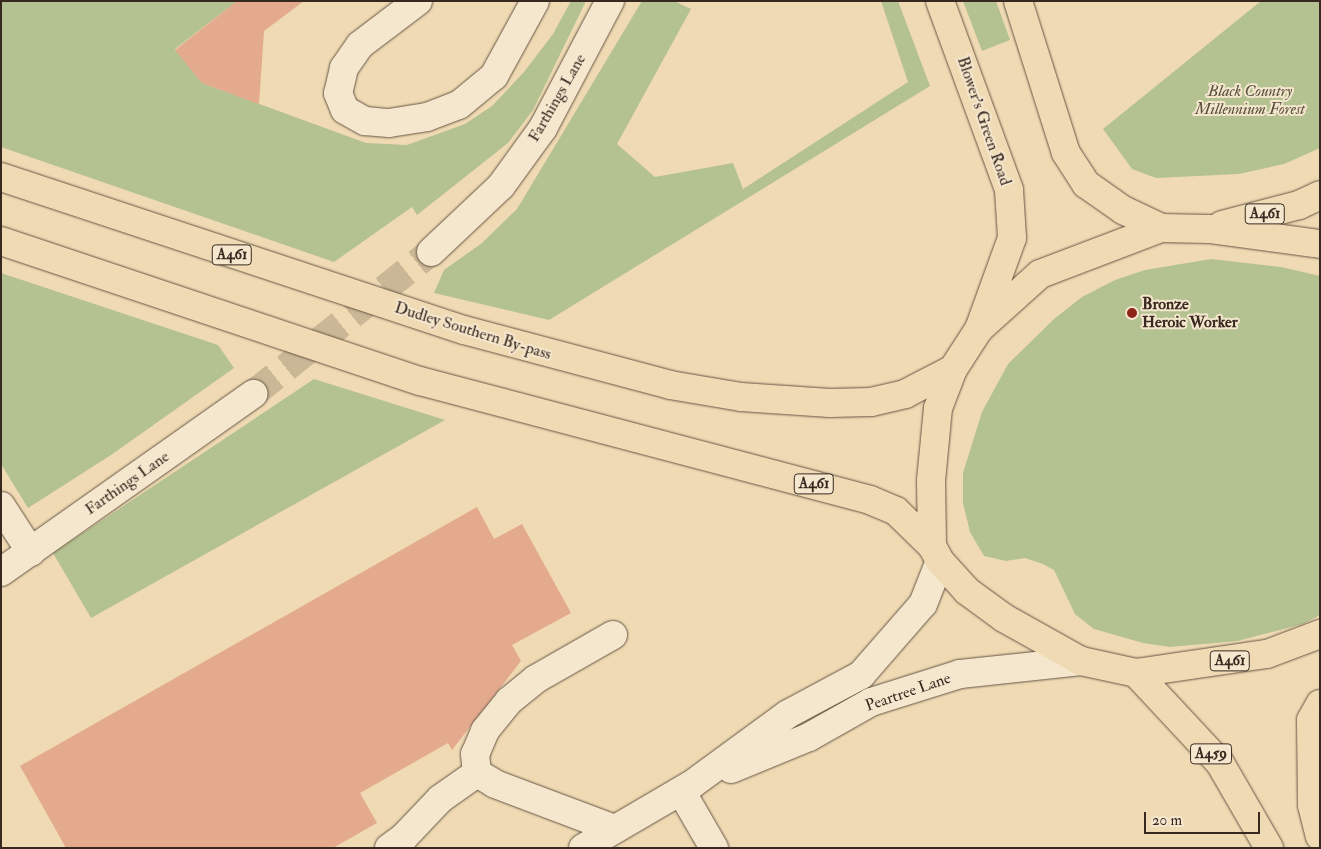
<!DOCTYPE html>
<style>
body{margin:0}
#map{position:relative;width:1321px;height:849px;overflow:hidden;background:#efdab3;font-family:"IM FELL Double Pica",serif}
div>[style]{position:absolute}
.green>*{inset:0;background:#b4c190}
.building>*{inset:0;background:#e3aa8e}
.minor-tunnel>*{height:28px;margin-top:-14px;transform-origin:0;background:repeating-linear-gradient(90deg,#cab796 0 28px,transparent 0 42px)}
.roads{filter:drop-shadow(0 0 1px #665545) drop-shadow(0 0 1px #665545)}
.minor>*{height:28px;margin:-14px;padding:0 14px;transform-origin:14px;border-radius:14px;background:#f5e7ce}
.major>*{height:28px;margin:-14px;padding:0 14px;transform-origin:14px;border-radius:14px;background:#efdab3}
.highway>*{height:28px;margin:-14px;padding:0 14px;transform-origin:14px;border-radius:14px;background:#efdab3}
.dots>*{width:14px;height:14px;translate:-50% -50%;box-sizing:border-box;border:2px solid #f5e7ce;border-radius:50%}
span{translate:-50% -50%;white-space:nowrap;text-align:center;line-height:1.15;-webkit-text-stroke:4px #f5e7ce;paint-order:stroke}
.shield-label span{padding:1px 4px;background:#f5e7ce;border:1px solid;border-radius:4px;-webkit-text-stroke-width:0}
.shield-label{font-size:15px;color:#382920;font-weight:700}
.park-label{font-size:16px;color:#574f3c;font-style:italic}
.street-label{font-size:16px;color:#382920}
.poi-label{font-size:16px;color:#382920;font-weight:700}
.left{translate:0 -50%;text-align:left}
.frame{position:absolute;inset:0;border:2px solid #382920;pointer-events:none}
.scale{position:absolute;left:1144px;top:812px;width:116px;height:22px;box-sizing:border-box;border:2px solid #382920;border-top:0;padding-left:6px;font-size:15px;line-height:18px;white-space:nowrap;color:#382920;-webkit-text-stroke:4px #f5e7ce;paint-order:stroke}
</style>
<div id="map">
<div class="green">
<i style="clip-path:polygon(1px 1px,237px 1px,175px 49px,202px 83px,366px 143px,407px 145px,465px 124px,492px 106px,524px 72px,553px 34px,571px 1px,586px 1px,533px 110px,508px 143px,417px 215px,412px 207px,334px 262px,1px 147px)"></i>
<i style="clip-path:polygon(642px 1px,674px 1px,691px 9px,617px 144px,655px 177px,733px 163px,743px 189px,908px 82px,881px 1px,898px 1px,930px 86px,549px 320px,434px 293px,444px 270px,482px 243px,517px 209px)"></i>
<i style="clip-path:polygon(963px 1px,996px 1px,1010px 40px,982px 51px)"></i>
<i style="clip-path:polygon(1261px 1px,1320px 1px,1320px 148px,1284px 164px,1239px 174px,1156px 178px,1132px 169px,1103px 129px)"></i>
<i style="clip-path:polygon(1211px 259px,1281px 267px,1320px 276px,1320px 615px,1303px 624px,1237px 641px,1170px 647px,1143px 643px,1094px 629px,1075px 614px,1054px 570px,1043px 564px,1025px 558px,1006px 561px,984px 556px,970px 532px,963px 503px,963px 473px,982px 412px,1008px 364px,1054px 319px,1082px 297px,1115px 280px,1145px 270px)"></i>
<i style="clip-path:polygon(1px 273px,218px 345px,234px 368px,111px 455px,28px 508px,1px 464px)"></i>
<i style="clip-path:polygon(314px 379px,445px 420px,91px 618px,53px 553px)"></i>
</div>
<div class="building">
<i style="clip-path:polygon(237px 1px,304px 1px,264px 31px,259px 104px,202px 83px,175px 50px)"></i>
<i style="clip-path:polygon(477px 507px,494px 539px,522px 524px,571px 613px,512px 645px,521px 661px,452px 750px,448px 743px,360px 793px,377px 823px,333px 848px,66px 848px,20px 766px)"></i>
</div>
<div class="minor-tunnel">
<i style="left:253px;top:394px;width:228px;rotate:-38.6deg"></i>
</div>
<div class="roads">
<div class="minor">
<i style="left:418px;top:1px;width:73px;rotate:142.8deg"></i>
<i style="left:360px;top:45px;width:28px;rotate:125deg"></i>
<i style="left:344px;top:68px;width:26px;rotate:103deg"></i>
<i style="left:338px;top:93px;width:18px;rotate:68deg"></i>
<i style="left:345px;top:110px;width:23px;rotate:29deg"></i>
<i style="left:365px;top:121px;width:24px;rotate:5deg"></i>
<i style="left:389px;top:123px;width:38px;rotate:-9deg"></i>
<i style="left:427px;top:117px;width:34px;rotate:-21deg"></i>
<i style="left:459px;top:105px;width:45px;rotate:-39.6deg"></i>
<i style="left:494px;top:76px;width:85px;rotate:-61.3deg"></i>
<i style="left:431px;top:252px;width:96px;rotate:-43.3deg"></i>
<i style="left:501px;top:186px;width:72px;rotate:-54.1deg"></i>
<i style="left:543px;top:128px;width:144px;rotate:-62.2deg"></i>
<i style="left:1px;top:506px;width:55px;rotate:56.9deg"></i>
<i style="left:1px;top:572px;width:309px;rotate:-35.2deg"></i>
<i style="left:613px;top:635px;width:89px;rotate:150.3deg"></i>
<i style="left:536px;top:679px;width:35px;rotate:141deg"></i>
<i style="left:509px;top:701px;width:38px;rotate:129deg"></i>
<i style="left:485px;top:731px;width:25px;rotate:113deg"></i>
<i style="left:475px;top:754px;width:19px;rotate:84deg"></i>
<i style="left:477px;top:773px;width:21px;rotate:31deg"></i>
<i style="left:495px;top:784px;width:128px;rotate:20.6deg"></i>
<i style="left:731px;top:769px;width:84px;rotate:-22.3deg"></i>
<i style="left:809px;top:737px;width:71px;rotate:-29.4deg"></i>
<i style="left:871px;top:702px;width:93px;rotate:-17.5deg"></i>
<i style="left:960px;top:674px;width:122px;rotate:-6.1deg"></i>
<i style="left:681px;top:791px;width:66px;rotate:59.9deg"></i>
<i style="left:389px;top:848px;width:19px;rotate:-36deg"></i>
<i style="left:404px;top:837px;width:52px;rotate:-46.5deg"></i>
<i style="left:440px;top:799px;width:45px;rotate:-35.1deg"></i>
<i style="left:583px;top:848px;width:125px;rotate:-30.3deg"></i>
<i style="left:691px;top:785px;width:120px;rotate:-36.2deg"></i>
<i style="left:788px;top:714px;width:83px;rotate:-28.1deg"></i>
<i style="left:861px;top:675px;width:94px;rotate:-48.9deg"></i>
<i style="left:923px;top:604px;width:46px;rotate:-68.4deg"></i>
</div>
<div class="major">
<i style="left:940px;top:1px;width:201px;rotate:69.9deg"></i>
<i style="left:1009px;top:190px;width:48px;rotate:86.4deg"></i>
<i style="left:1012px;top:238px;width:97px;rotate:109.9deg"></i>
<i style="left:1018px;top:1px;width:159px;rotate:72.5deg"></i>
<i style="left:1066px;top:153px;width:37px;rotate:57deg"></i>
<i style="left:1086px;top:184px;width:45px;rotate:35.1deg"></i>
<i style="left:1123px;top:210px;width:42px;rotate:25.3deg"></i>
<i style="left:1136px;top:673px;width:123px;rotate:47deg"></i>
<i style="left:1220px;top:763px;width:98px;rotate:60deg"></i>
<i style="left:1320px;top:704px;width:18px;rotate:119deg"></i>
<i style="left:1311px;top:720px;width:85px;rotate:89.3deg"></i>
<i style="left:1312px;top:805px;width:32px;rotate:76deg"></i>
</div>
<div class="highway">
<i style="left:1px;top:177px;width:488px;rotate:18.3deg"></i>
<i style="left:464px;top:330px;width:213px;rotate:14.9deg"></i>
<i style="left:670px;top:385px;width:72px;rotate:9.6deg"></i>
<i style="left:741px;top:397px;width:89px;rotate:3.9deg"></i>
<i style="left:830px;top:403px;width:41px;rotate:-1.4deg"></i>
<i style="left:871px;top:402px;width:35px;rotate:-13deg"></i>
<i style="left:905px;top:394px;width:54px;rotate:-27.5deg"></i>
<i style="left:1222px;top:225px;width:80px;rotate:-14.6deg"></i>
<i style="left:1299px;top:205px;width:23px;rotate:-25deg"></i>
<i style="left:1px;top:241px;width:442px;rotate:18.5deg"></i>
<i style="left:420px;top:381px;width:465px;rotate:14.8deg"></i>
<i style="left:870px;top:500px;width:28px;rotate:23deg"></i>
<i style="left:896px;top:511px;width:50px;rotate:44.2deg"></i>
<i style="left:1320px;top:244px;width:112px;rotate:-172.3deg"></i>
<i style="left:1209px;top:229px;width:48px;rotate:-178.8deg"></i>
<i style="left:1161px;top:228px;width:129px;rotate:159.2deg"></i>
<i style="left:1040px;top:274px;width:82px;rotate:138deg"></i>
<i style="left:979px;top:329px;width:48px;rotate:123deg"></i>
<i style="left:953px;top:369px;width:42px;rotate:111deg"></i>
<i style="left:938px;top:408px;width:73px;rotate:95.5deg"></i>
<i style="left:931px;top:481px;width:65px;rotate:89.1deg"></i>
<i style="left:932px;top:546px;width:17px;rotate:62deg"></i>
<i style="left:940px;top:561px;width:40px;rotate:48deg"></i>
<i style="left:967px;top:591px;width:46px;rotate:36.1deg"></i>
<i style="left:1004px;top:618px;width:88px;rotate:29.2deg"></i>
<i style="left:1081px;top:661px;width:56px;rotate:12.3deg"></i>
<i style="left:1136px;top:673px;width:132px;rotate:-8.3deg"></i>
<i style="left:1267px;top:654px;width:57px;rotate:-20.7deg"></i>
</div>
</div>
<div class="dots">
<i style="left:1132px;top:313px;background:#8f2418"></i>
</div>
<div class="shield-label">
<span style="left:1265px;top:214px">A461</span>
<span style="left:232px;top:255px">A461</span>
<span style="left:814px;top:484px">A461</span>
<span style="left:1230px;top:661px">A461</span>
<span style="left:1211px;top:754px">A459</span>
</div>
<div class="park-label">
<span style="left:1250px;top:100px">Black Country<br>Millennium Forest</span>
</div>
<div class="street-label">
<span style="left:557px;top:98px;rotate:-60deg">Farthings Lane</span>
<span style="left:984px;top:121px;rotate:71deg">Blower's Green Road</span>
<span style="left:473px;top:331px;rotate:17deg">Dudley Southern By-pass</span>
<span style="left:127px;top:483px;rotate:-35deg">Farthings Lane</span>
<span style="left:908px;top:692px;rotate:-19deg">Peartree Lane</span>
</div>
<div class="poi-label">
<span class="left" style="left:1142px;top:313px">Bronze<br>Heroic Worker</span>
</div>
<div class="frame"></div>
<div class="scale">20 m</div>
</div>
